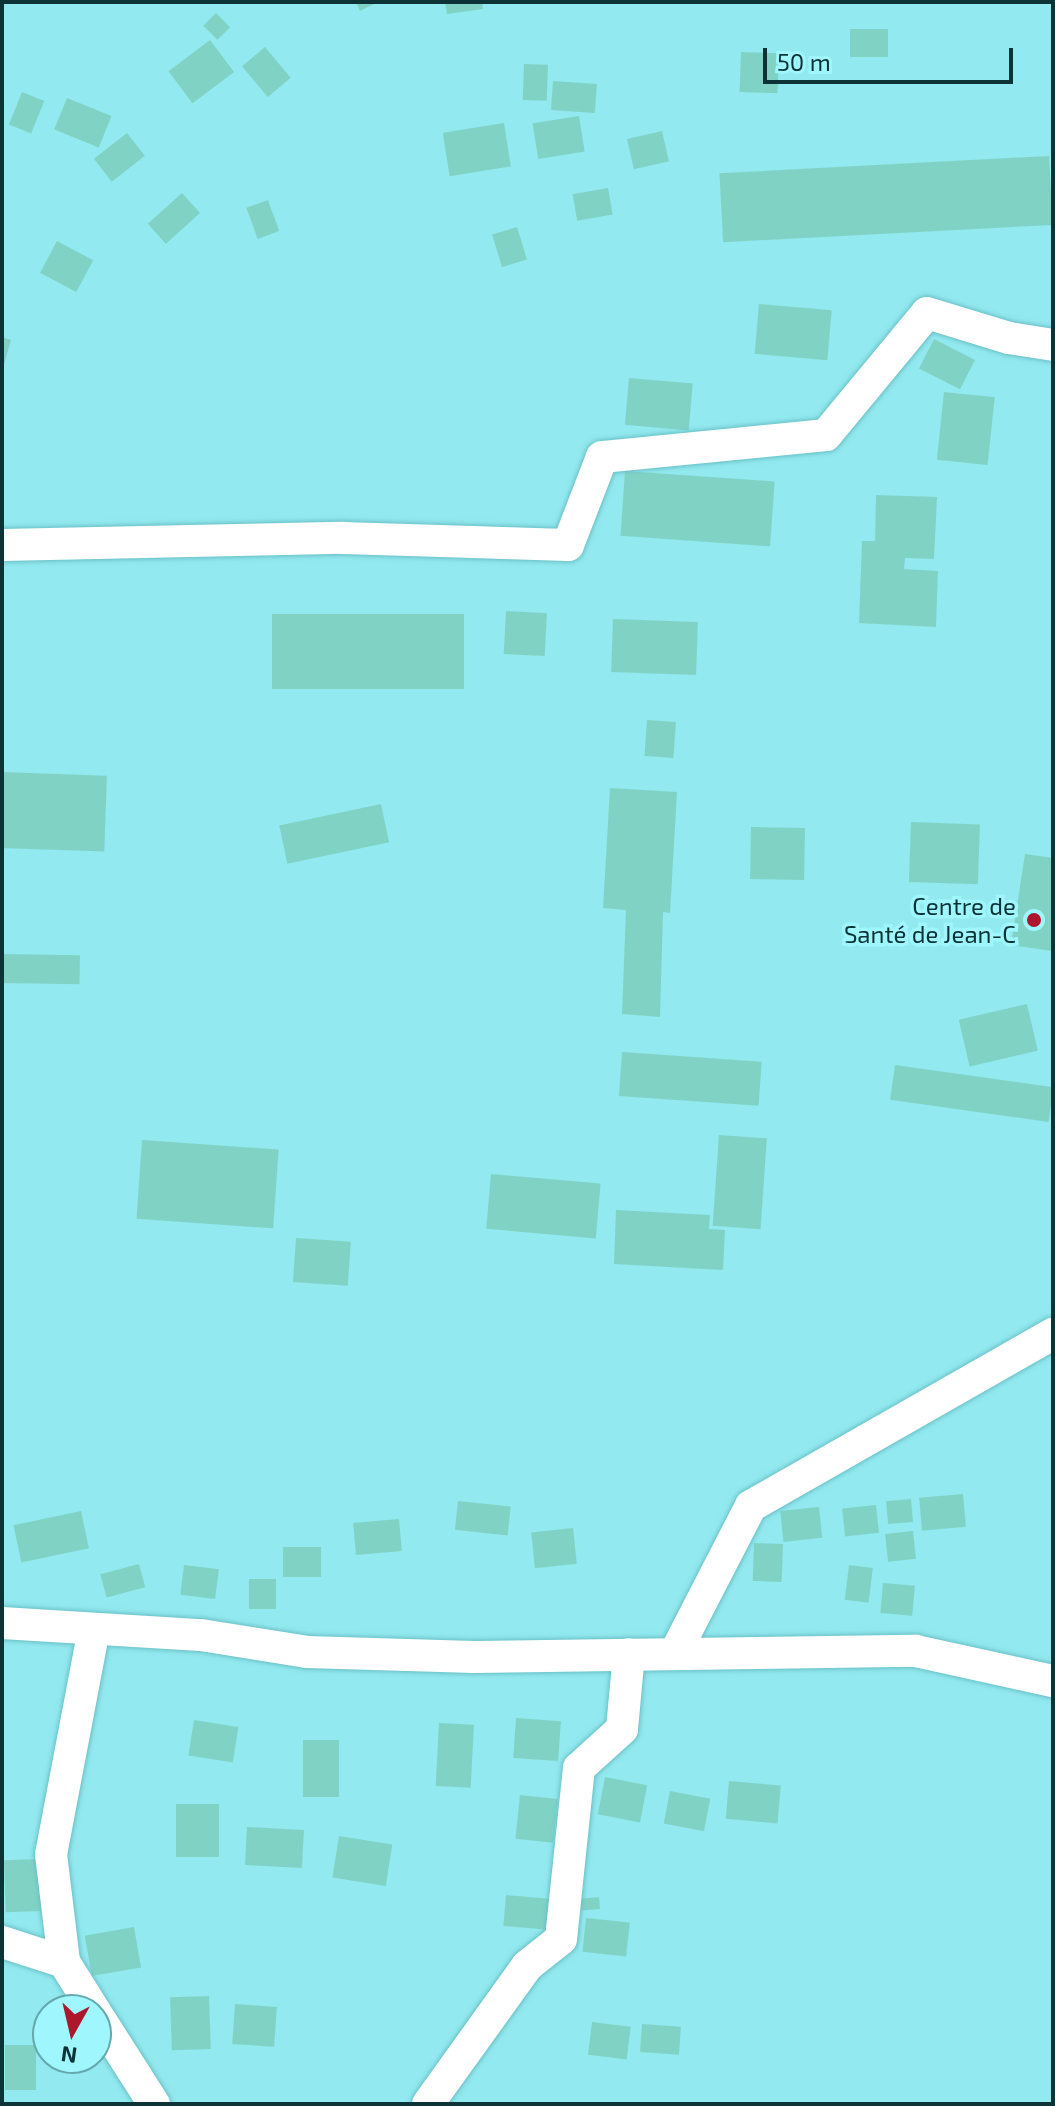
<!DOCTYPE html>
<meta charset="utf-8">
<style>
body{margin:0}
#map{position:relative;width:1055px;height:2106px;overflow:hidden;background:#92e9ef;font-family:"Exo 2",sans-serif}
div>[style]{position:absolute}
.building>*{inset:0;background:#80d3c4;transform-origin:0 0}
.roads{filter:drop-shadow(0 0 2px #6ac1c7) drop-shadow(0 0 2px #6ac1c7)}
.minor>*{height:32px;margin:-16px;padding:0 16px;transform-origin:16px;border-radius:16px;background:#fff}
.dots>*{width:22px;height:22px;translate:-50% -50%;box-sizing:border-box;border:4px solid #9ff6fd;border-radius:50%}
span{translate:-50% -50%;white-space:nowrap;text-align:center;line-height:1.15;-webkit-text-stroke:7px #9ff6fd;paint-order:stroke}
.poi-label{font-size:24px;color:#0c3335}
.right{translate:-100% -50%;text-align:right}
.frame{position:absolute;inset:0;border:4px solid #0c3335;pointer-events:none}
.north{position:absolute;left:32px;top:1994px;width:80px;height:80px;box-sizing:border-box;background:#9ff6fd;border:2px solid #64a8ad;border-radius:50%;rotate:188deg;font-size:22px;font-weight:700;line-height:32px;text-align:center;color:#0c3335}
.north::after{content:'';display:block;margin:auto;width:28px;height:36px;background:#ac172c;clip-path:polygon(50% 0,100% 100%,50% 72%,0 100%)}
.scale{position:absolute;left:763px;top:48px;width:250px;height:36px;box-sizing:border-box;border:4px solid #0c3335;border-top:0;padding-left:10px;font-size:24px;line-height:28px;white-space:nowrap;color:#0c3335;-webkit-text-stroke:6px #9ff6fd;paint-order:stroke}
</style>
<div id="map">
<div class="building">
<i style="clip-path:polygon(356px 2px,378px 2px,360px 11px)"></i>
<i style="clip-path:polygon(445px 2px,482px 2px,483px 9px,447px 14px)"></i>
<i style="left:216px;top:13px;width:20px;height:18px;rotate:45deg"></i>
<i style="left:850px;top:29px;width:38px;height:28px"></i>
<i style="left:210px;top:40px;width:40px;height:52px;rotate:53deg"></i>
<i style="left:265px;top:47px;width:40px;height:30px;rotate:50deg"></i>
<i style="left:741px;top:52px;width:38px;height:40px;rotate:2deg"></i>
<i style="left:524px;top:64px;width:24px;height:36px;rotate:2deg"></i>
<i style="left:553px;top:81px;width:44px;height:29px;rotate:4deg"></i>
<i style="left:22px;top:92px;width:24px;height:35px;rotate:22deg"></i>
<i style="left:67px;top:98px;width:48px;height:34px;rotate:22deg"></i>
<i style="left:579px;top:116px;width:36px;height:47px;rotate:81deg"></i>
<i style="left:504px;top:123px;width:44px;height:62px;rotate:81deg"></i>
<i style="left:662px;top:131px;width:31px;height:36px;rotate:77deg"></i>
<i style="left:127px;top:133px;width:29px;height:42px;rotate:52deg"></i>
<i style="left:1049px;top:156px;width:69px;height:330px;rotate:87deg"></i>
<i style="left:608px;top:188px;width:27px;height:36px;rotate:80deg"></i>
<i style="left:182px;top:193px;width:27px;height:46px;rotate:48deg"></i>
<i style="left:268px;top:200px;width:33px;height:23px;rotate:70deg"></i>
<i style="left:517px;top:227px;width:34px;height:26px;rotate:73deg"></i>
<i style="left:57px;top:241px;width:41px;height:36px;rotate:28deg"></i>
<i style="left:759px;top:304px;width:73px;height:50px;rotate:5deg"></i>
<i style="clip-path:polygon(2px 337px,11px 340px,3px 368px,2px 368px)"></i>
<i style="left:934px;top:339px;width:46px;height:33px;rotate:27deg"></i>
<i style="left:629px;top:378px;width:64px;height:47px;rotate:5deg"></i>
<i style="left:944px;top:392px;width:51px;height:68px;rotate:6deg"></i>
<i style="left:625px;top:471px;width:150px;height:65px;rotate:4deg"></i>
<i style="clip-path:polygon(876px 495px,937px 497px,934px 559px,905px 558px,904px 569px,938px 571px,936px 627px,859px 623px,862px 541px,875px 541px)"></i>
<i style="left:506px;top:611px;width:41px;height:43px;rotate:3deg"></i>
<i style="left:272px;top:614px;width:192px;height:75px"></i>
<i style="left:613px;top:619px;width:85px;height:53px;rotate:2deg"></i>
<i style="left:647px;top:720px;width:29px;height:36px;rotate:4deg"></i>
<i style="left:2px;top:772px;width:105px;height:76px;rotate:2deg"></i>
<i style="clip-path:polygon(610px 788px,677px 792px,670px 913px,663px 912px,660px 1017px,622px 1014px,626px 910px,603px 908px)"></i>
<i style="left:381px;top:804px;width:39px;height:104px;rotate:78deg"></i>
<i style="left:911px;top:822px;width:69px;height:60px;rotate:2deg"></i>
<i style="left:751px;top:827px;width:54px;height:52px;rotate:1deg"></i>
<i style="clip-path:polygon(1025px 854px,1053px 858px,1052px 951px,1011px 945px)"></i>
<i style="left:2px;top:954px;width:78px;height:29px;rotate:1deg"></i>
<i style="left:1027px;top:1004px;width:48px;height:70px;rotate:77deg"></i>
<i style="left:622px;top:1052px;width:140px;height:44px;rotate:4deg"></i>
<i style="left:895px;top:1065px;width:160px;height:35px;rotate:8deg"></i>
<i style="left:719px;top:1135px;width:48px;height:91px;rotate:4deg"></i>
<i style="left:142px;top:1140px;width:137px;height:79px;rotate:4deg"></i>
<i style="left:491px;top:1174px;width:110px;height:55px;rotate:5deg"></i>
<i style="clip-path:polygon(616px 1210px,710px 1215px,709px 1229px,725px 1230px,723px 1270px,614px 1264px)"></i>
<i style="left:296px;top:1238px;width:55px;height:44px;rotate:4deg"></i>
<i style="left:963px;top:1494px;width:33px;height:44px;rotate:85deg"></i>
<i style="left:911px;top:1499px;width:23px;height:25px;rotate:85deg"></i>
<i style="left:458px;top:1501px;width:53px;height:29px;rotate:6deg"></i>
<i style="left:876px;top:1505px;width:28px;height:34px;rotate:84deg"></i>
<i style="left:819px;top:1507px;width:31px;height:39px;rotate:84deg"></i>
<i style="left:81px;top:1511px;width:38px;height:69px;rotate:78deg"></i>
<i style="left:399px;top:1519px;width:32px;height:46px;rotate:85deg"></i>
<i style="left:573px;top:1528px;width:36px;height:42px;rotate:84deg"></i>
<i style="left:913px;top:1531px;width:28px;height:28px;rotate:84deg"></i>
<i style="left:754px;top:1543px;width:29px;height:38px;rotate:2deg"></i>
<i style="left:321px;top:1547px;width:30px;height:38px;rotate:90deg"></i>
<i style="left:139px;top:1564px;width:24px;height:40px;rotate:75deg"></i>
<i style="left:184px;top:1565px;width:35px;height:30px;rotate:7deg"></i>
<i style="left:849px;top:1565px;width:24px;height:35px;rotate:7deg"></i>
<i style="left:249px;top:1579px;width:27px;height:30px"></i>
<i style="left:883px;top:1583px;width:32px;height:30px;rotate:5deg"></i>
<i style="left:516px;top:1718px;width:45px;height:40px;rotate:4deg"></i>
<i style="left:194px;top:1720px;width:45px;height:36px;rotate:9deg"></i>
<i style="left:439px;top:1723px;width:35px;height:63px;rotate:3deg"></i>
<i style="left:303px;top:1740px;width:36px;height:57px"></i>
<i style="left:605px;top:1777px;width:43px;height:38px;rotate:11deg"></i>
<i style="left:729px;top:1781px;width:52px;height:38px;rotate:5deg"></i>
<i style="left:670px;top:1791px;width:41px;height:33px;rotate:11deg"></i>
<i style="left:520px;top:1795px;width:38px;height:44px;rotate:6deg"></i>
<i style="left:176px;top:1804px;width:43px;height:53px"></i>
<i style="left:247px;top:1827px;width:57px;height:38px;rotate:3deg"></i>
<i style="left:339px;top:1836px;width:54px;height:42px;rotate:9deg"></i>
<i style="left:40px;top:1859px;width:52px;height:36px;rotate:88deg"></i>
<i style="left:506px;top:1895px;width:44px;height:31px;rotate:5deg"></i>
<i style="left:599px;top:1897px;width:12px;height:19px;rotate:85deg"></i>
<i style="left:586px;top:1918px;width:44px;height:34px;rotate:6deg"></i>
<i style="left:134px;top:1927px;width:41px;height:50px;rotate:80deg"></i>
<i style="left:209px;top:1996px;width:53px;height:39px;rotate:88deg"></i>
<i style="left:235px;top:2004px;width:42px;height:40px;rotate:4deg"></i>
<i style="left:592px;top:2022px;width:39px;height:33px;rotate:7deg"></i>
<i style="left:642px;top:2024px;width:39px;height:28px;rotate:4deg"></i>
<i style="left:36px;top:2045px;width:45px;height:31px;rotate:90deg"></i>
</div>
<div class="roads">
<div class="minor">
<i style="left:2px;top:545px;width:341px;rotate:-1.2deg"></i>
<i style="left:343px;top:538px;width:225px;rotate:1.8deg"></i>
<i style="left:568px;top:545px;width:94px;rotate:-68.9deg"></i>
<i style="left:602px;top:457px;width:225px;rotate:-5.6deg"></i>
<i style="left:826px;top:435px;width:158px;rotate:-50.4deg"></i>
<i style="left:927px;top:313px;width:86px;rotate:17deg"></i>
<i style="left:1009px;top:338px;width:45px;rotate:9deg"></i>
<i style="left:2px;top:1623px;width:199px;rotate:3.5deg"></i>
<i style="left:201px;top:1635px;width:107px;rotate:9.1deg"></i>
<i style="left:307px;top:1652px;width:167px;rotate:1.7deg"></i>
<i style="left:474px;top:1657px;width:442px;rotate:-0.8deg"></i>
<i style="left:916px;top:1651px;width:140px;rotate:12.4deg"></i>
<i style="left:94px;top:1629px;width:229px;rotate:100.8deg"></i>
<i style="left:51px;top:1854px;width:109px;rotate:83.1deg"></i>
<i style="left:64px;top:1962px;width:57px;rotate:58deg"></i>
<i style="left:675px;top:1653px;width:165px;rotate:-62.7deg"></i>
<i style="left:751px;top:1506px;width:348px;rotate:-29.7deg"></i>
<i style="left:2px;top:1942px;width:65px;rotate:17.9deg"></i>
<i style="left:96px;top:2013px;width:108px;rotate:57.5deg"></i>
<i style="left:428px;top:2104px;width:170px;rotate:-54.3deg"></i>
<i style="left:527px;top:1966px;width:43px;rotate:-38.5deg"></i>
<i style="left:561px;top:1939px;width:172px;rotate:-84deg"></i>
<i style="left:579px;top:1768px;width:58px;rotate:-42.2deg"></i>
<i style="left:622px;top:1729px;width:75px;rotate:-84.7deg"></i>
</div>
</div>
<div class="dots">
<i style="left:1034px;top:920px;background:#ac172c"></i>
</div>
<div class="poi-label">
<span class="right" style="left:1016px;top:920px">Centre de<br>Santé de Jean-C</span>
</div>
<div class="frame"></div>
<div class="north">N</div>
<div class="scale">50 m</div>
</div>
